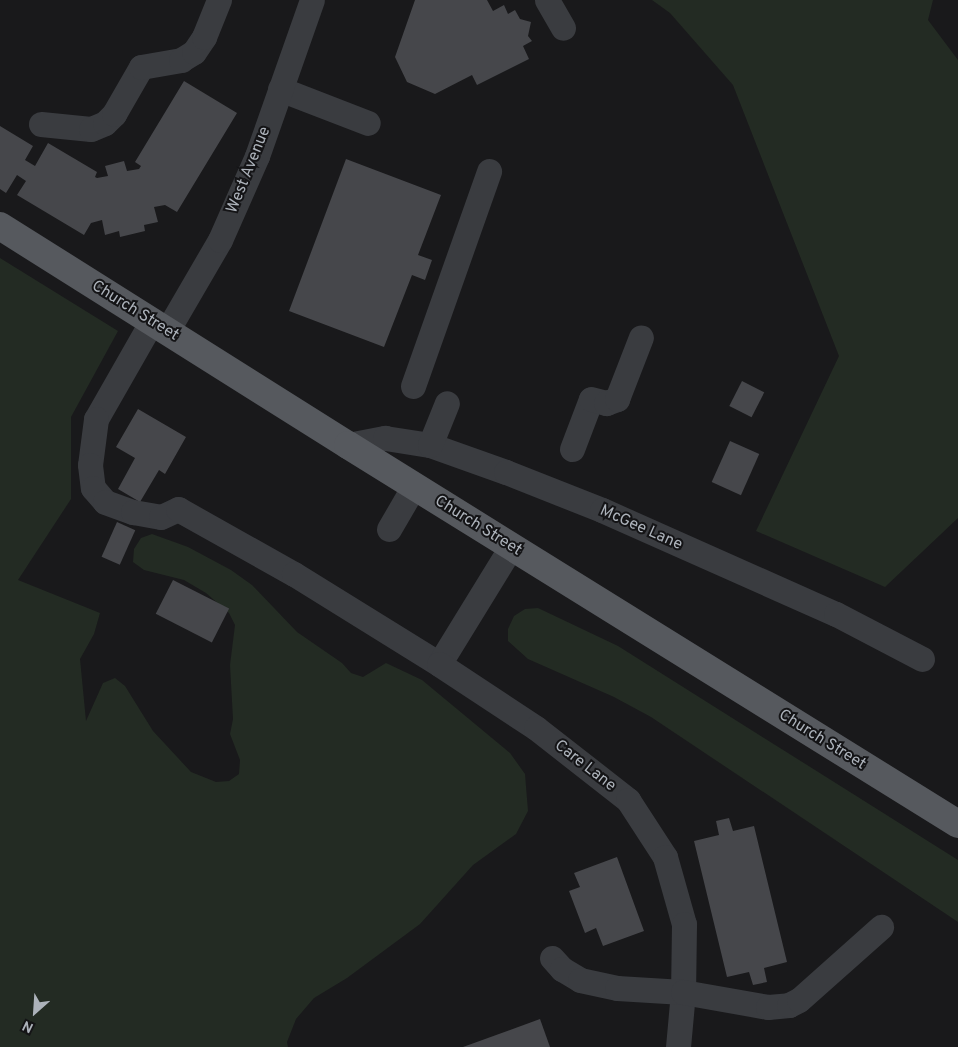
<!DOCTYPE html>
<style>
body{margin:0}
#map{position:relative;width:958px;height:1047px;overflow:hidden;background:#19191b;font-family:Overpass,sans-serif}
div>[style]{position:absolute}
.green>*{inset:0;background:#232b23}
.building>*{inset:0;background:#46474b;transform-origin:0 0}
.minor>*{height:25px;margin:-12.5px;padding:0 12.5px;transform-origin:12.5px;border-radius:12.5px;background:#3a3c40}
.major>*{height:28px;margin:-14px;padding:0 14px;transform-origin:14px;border-radius:14px;background:#56595e}
span{translate:-50% -50%;white-space:nowrap;text-align:center;line-height:1.15;-webkit-text-stroke:4px #141416;paint-order:stroke}
.street-label{font-size:16px;color:#acb2ba}
.north{position:absolute;left:10px;top:987px;width:50px;height:50px;-webkit-text-stroke:4px #141416;paint-order:stroke;rotate:206deg;font-size:14px;font-weight:700;line-height:20px;text-align:center;color:#acb2ba}
.north::after{content:'';display:block;margin:auto;width:18px;height:22px;background:#acb2ba;clip-path:polygon(50% 0,100% 100%,50% 72%,0 100%)}
</style>
<div id="map">
<div class="green">
<i style="clip-path:polygon(652px 0,933px 0,928px 20px,958px 60px,958px 518px,885px 587px,756px 531px,839px 356px,733px 85px,670px 13px)"></i>
<i style="clip-path:polygon(0 258px,118px 331px,71px 417px,71px 499px,18px 580px,100px 613px,94px 634px,80px 659px,86px 721px,103px 683px,115px 678px,125px 686px,153px 731px,191px 772px,216px 782px,229px 781px,239px 774px,240px 760px,230px 734px,233px 719px,230px 665px,235px 625px,229px 613px,206px 593px,184px 580px,144px 570px,133px 562px,134px 549px,141px 538px,152px 534px,188px 547px,231px 570px,252px 585px,297px 632px,342px 663px,351px 673px,363px 677px,386px 663px,422px 680px,510px 753px,525px 774px,528px 811px,516px 834px,473px 865px,420px 924px,347px 978px,314px 998px,296px 1019px,287px 1042px,288px 1047px,0 1047px)"></i>
<i style="clip-path:polygon(538px 608px,618px 646px,958px 860px,958px 922px,651px 717px,614px 697px,528px 659px,508px 641px,508px 629px,514px 616px,525px 609px)"></i>
</div>
<div class="building">
<i style="clip-path:polygon(415px 0,487px 0,493px 11px,504px 5px,508px 14px,515px 10px,520px 19px,531px 22px,528px 36px,532px 41px,523px 46px,529px 59px,477px 85px,472px 75px,435px 94px,407px 82px,395px 57px)"></i>
<i style="clip-path:polygon(184px 81px,237px 113px,177px 212px,165px 205px,154px 207px,158px 222px,144px 225px,145px 231px,120px 237px,119px 231px,105px 235px,102px 220px,91px 223px,84px 235px,17px 195px,26px 181px,17px 175px,6px 193px,0 189px,0 126px,33px 146px,25px 160px,35px 166px,48px 143px,97px 172px,95px 177px,97px 178px,108px 176px,105px 166px,124px 161px,127px 171px,139px 169px,141px 166px,135px 162px)"></i>
<i style="clip-path:polygon(346px 159px,441px 195px,418px 255px,432px 260px,425px 280px,412px 275px,384px 347px,289px 311px)"></i>
<i style="left:742px;top:381px;width:25px;height:28px;rotate:27deg"></i>
<i style="clip-path:polygon(138px 409px,186px 437px,165px 474px,159px 470px,140px 502px,118px 489px,135px 458px,116px 447px)"></i>
<i style="left:730px;top:441px;width:32px;height:45px;rotate:24deg"></i>
<i style="left:117px;top:522px;width:20px;height:38px;rotate:24deg"></i>
<i style="left:173px;top:580px;width:63px;height:38px;rotate:27deg"></i>
<i style="clip-path:polygon(729px 818px,733px 831px,754px 826px,787px 962px,764px 968px,767px 982px,753px 985px,749px 972px,727px 977px,694px 841px,719px 835px,716px 821px)"></i>
<i style="clip-path:polygon(617px 857px,644px 931px,603px 946px,596px 928px,585px 933px,569px 891px,580px 887px,574px 873px)"></i>
<i style="clip-path:polygon(540px 1019px,550px 1047px,463px 1047px)"></i>
</div>
<div class="minor">
<i style="left:547px;top:0;width:32px;rotate:60deg"></i>
<i style="left:280px;top:89px;width:94px;rotate:21.1deg"></i>
<i style="left:41px;top:124px;width:50px;rotate:5.7deg"></i>
<i style="left:91px;top:129px;width:15px;rotate:-23deg"></i>
<i style="left:105px;top:123px;width:13px;rotate:-45deg"></i>
<i style="left:114px;top:114px;width:54px;rotate:-60.1deg"></i>
<i style="left:141px;top:67px;width:41px;rotate:-9.9deg"></i>
<i style="left:181px;top:60px;width:15px;rotate:-32deg"></i>
<i style="left:194px;top:52px;width:18px;rotate:-56deg"></i>
<i style="left:204px;top:37px;width:40px;rotate:-68deg"></i>
<i style="left:152px;top:321px;width:113px;rotate:119.7deg"></i>
<i style="left:96px;top:419px;width:46px;rotate:97.4deg"></i>
<i style="left:90px;top:465px;width:23px;rotate:83deg"></i>
<i style="left:93px;top:488px;width:18px;rotate:49deg"></i>
<i style="left:105px;top:502px;width:30px;rotate:20deg"></i>
<i style="left:133px;top:512px;width:28px;rotate:10deg"></i>
<i style="left:161px;top:517px;width:19px;rotate:-25deg"></i>
<i style="left:178px;top:509px;width:133px;rotate:29.3deg"></i>
<i style="left:294px;top:574px;width:171px;rotate:31.8deg"></i>
<i style="left:167px;top:331px;width:105px;rotate:-59.8deg"></i>
<i style="left:220px;top:240px;width:92px;rotate:-66.2deg"></i>
<i style="left:257px;top:156px;width:165px;rotate:-70.6deg"></i>
<i style="left:413px;top:386px;width:228px;rotate:-70.5deg"></i>
<i style="left:348px;top:445px;width:38px;rotate:-11deg"></i>
<i style="left:385px;top:438px;width:46px;rotate:8.8deg"></i>
<i style="left:430px;top:445px;width:81px;rotate:19.6deg"></i>
<i style="left:506px;top:472px;width:103px;rotate:21.6deg"></i>
<i style="left:602px;top:510px;width:256px;rotate:24deg"></i>
<i style="left:836px;top:614px;width:97px;rotate:27.6deg"></i>
<i style="left:430px;top:445px;width:45px;rotate:-68deg"></i>
<i style="left:572px;top:449px;width:53px;rotate:-69.2deg"></i>
<i style="left:591px;top:399px;width:16px;rotate:15deg"></i>
<i style="left:606px;top:403px;width:12px;rotate:-20deg"></i>
<i style="left:617px;top:399px;width:66px;rotate:-68.8deg"></i>
<i style="left:389px;top:529px;width:50px;rotate:-59.8deg"></i>
<i style="left:511px;top:547px;width:137px;rotate:121.6deg"></i>
<i style="left:439px;top:664px;width:116px;rotate:33.4deg"></i>
<i style="left:536px;top:728px;width:117px;rotate:38deg"></i>
<i style="left:628px;top:800px;width:68px;rotate:57deg"></i>
<i style="left:665px;top:857px;width:70px;rotate:74.2deg"></i>
<i style="left:684px;top:924px;width:68px;rotate:90.8deg"></i>
<i style="left:683px;top:992px;width:55px;rotate:95.2deg"></i>
<i style="left:552px;top:958px;width:15px;rotate:48deg"></i>
<i style="left:562px;top:969px;width:21px;rotate:31deg"></i>
<i style="left:580px;top:980px;width:38px;rotate:12deg"></i>
<i style="left:617px;top:988px;width:66px;rotate:3.5deg"></i>
<i style="left:683px;top:992px;width:86px;rotate:10deg"></i>
<i style="left:768px;top:1007px;width:21px;rotate:-5deg"></i>
<i style="left:789px;top:1005px;width:11px;rotate:-27deg"></i>
<i style="left:799px;top:1000px;width:110px;rotate:-41.7deg"></i>
</div>
<div class="major">
<i style="left:0;top:226px;width:411px;rotate:32.2deg"></i>
<i style="left:348px;top:445px;width:718px;rotate:31.85deg"></i>
</div>
<div class="street-label">
<span style="left:249px;top:170px;rotate:-68deg">West Avenue</span>
<span style="left:135px;top:311px;rotate:32deg">Church Street</span>
<span style="left:478px;top:526px;rotate:32deg">Church Street</span>
<span style="left:641px;top:528px;rotate:24deg">McGee Lane</span>
<span style="left:822px;top:740px;rotate:32deg">Church Street</span>
<span style="left:585px;top:766px;rotate:38deg">Care Lane</span>
</div>
<div class="north">N</div>
</div>
